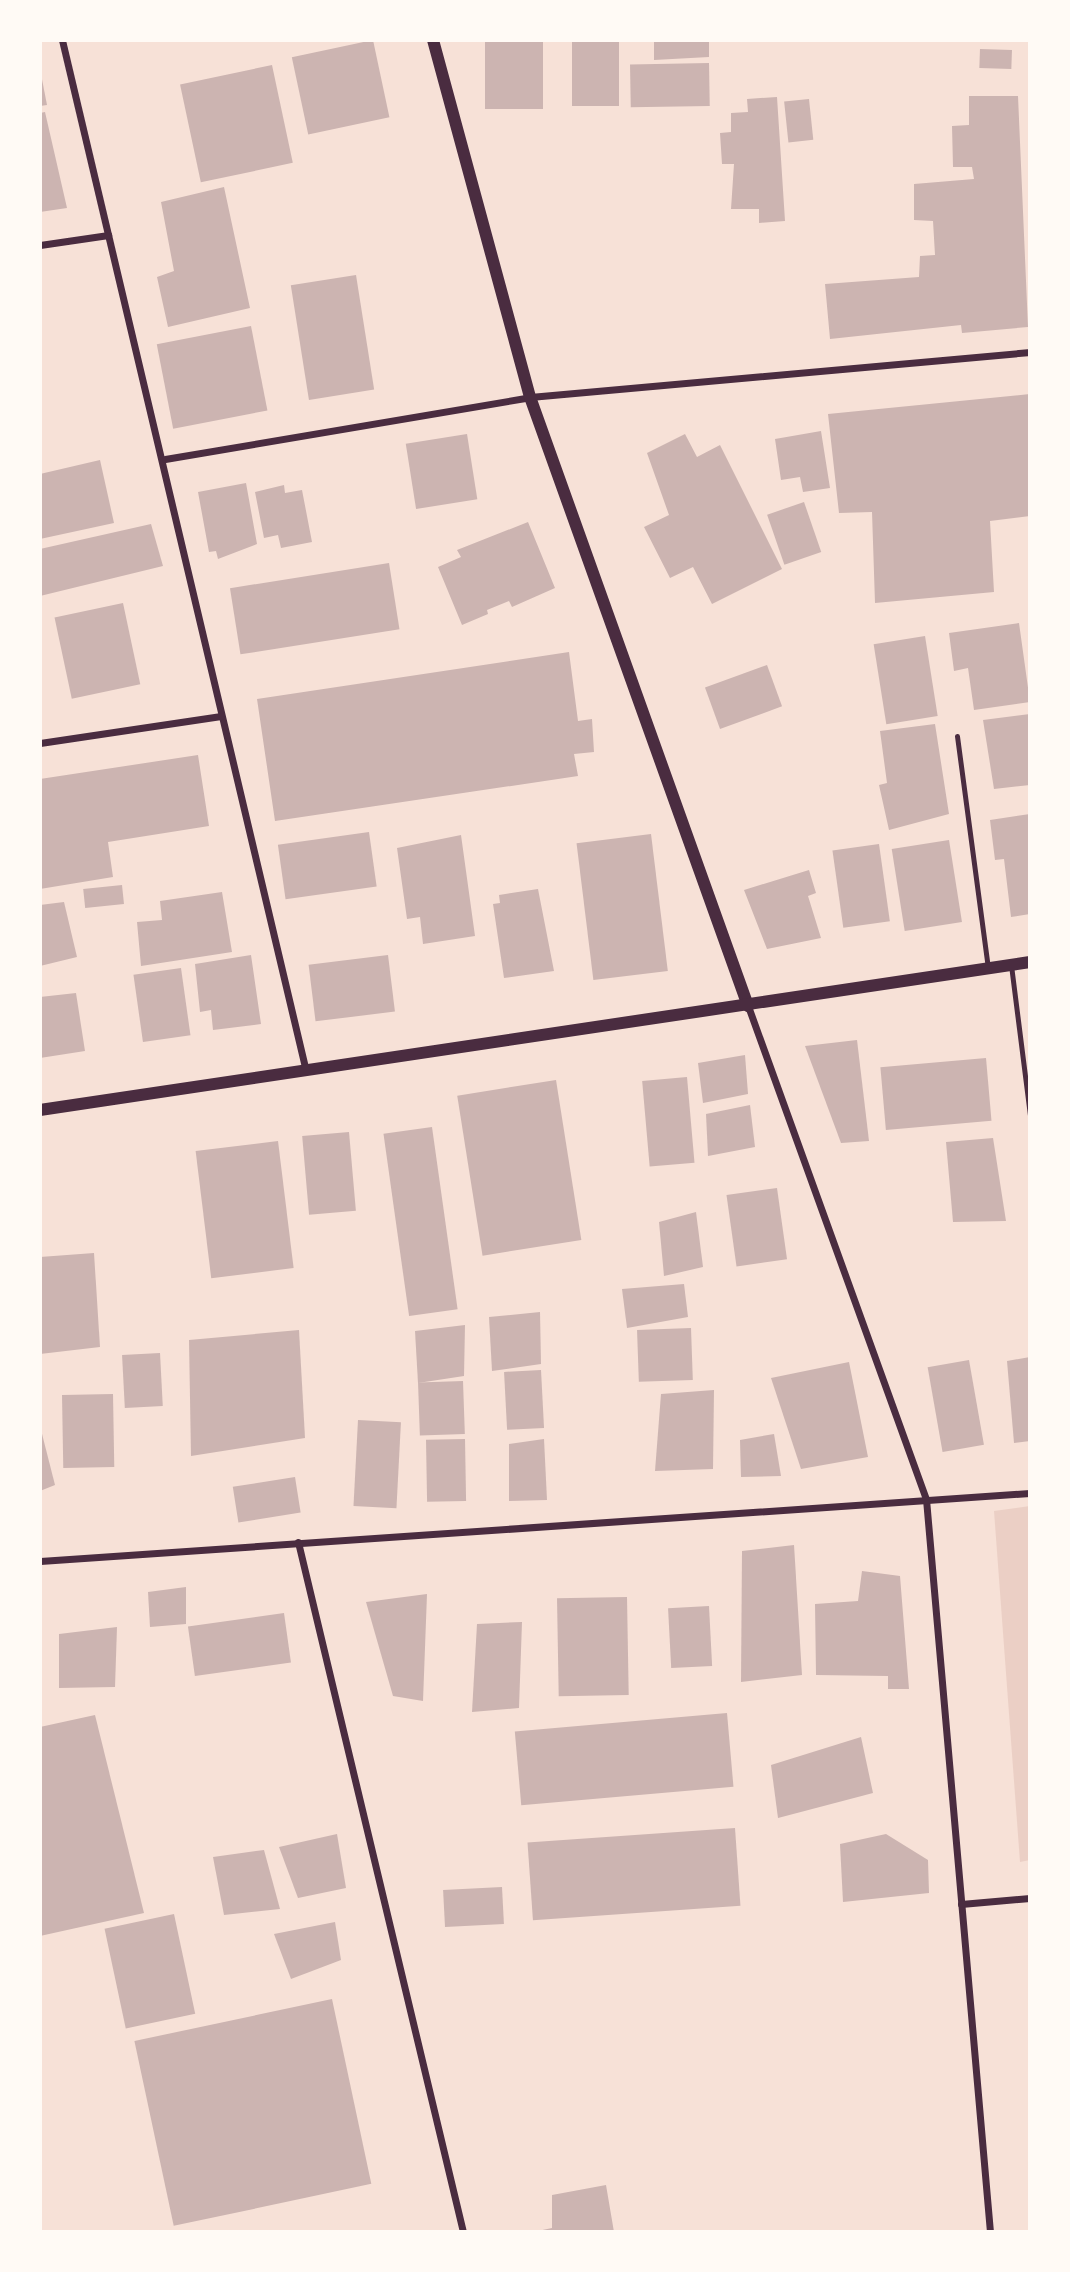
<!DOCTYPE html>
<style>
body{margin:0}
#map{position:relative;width:1070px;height:2272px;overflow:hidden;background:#f7e1d7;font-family:Georgia,serif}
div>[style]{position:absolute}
.green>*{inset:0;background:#ebcfc5}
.building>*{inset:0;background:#ccb4b1;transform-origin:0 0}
.service>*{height:5px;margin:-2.5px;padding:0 2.5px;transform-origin:2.5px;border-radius:2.5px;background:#4a2c40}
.minor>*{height:7px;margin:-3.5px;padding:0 3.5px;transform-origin:3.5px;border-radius:3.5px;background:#4a2c40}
.tertiary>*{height:12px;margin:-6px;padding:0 6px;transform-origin:6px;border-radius:6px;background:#4a2c40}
span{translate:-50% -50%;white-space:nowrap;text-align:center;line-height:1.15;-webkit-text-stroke:7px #fffaf5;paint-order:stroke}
.frame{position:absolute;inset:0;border:42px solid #fffaf5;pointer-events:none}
</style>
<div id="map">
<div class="green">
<i style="clip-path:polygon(1030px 1506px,1030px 1860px,1020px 1862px,994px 1511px)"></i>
</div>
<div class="building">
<i style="left:373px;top:40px;width:79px;height:83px;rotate:78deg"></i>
<i style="left:572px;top:40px;width:47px;height:66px"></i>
<i style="clip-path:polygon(654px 40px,709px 40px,709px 57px,654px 60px)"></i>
<i style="left:485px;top:42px;width:58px;height:67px"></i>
<i style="left:980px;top:49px;width:32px;height:19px;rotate:2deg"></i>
<i style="left:709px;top:63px;width:43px;height:79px;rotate:89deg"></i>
<i style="left:272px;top:65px;width:100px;height:94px;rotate:78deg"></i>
<i style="clip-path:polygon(40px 69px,47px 105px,40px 106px)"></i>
<i style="clip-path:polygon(969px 96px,1018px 96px,1028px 327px,962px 333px,961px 325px,830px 339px,825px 284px,919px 277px,920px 256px,935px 255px,933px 221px,914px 220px,914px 184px,974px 179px,972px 167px,953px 167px,952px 126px,969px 125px)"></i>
<i style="clip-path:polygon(777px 97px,785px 221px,759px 223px,759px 209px,731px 209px,734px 164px,722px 164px,720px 133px,731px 132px,731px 113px,748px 112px,747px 99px)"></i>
<i style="left:809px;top:99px;width:41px;height:25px;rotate:84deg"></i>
<i style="clip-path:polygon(45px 112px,67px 208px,40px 212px,40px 113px)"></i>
<i style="clip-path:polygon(224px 187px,250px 308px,168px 327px,157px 277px,174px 271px,161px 202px)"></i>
<i style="left:356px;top:275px;width:116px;height:66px;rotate:81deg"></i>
<i style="left:251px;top:326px;width:86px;height:96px;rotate:79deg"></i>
<i style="clip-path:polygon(1030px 394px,1030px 516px,990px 521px,994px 592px,875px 603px,872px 512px,839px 513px,828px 414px)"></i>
<i style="clip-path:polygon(821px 431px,830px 488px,803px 492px,800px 477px,781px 480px,775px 439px)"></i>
<i style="left:467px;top:434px;width:66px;height:62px;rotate:81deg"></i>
<i style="clip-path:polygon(685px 434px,697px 457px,720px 445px,782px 569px,712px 604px,693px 567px,670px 578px,644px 527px,669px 515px,647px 453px)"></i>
<i style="clip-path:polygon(100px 460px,114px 523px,40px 539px,40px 474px)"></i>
<i style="clip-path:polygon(246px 483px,257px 544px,218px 559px,216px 551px,209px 552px,198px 492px)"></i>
<i style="clip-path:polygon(284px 485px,285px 493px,302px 490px,312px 542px,281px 548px,278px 535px,264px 538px,255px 492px)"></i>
<i style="left:804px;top:502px;width:53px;height:39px;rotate:71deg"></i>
<i style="clip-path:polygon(528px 522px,555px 588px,512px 607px,509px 601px,487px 610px,488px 614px,462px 625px,438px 567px,461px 557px,457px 550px)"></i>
<i style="clip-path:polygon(151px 524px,163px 566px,40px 596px,40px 549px)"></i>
<i style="left:389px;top:563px;width:67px;height:161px;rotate:81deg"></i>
<i style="left:123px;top:603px;width:83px;height:70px;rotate:78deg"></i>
<i style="clip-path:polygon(1019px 623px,1030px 702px,974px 710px,968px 668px,954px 671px,949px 633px)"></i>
<i style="left:925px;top:636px;width:81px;height:52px;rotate:81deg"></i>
<i style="clip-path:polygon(569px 652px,578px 721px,592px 719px,594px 752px,574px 754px,578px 776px,275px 821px,257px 699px)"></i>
<i style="left:767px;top:665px;width:44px;height:66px;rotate:70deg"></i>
<i style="clip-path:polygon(1030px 714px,1030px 785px,994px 789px,983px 720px)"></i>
<i style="clip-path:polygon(935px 724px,949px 814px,889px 830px,879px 785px,887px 783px,880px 731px)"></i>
<i style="clip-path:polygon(198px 755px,209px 826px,108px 842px,113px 877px,40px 889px,40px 779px)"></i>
<i style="clip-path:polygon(1030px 814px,1030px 914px,1011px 917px,1004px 859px,995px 860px,990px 820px)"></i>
<i style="left:369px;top:832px;width:55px;height:92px;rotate:82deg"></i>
<i style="left:651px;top:834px;width:138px;height:75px;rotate:83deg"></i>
<i style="clip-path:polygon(461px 835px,475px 936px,423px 944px,420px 917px,407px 919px,397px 848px)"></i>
<i style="left:949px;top:840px;width:83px;height:58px;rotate:81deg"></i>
<i style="left:879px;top:844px;width:78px;height:47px;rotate:82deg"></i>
<i style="clip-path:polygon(809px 870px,816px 893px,808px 896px,821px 938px,767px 949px,744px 890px)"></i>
<i style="left:122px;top:885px;width:19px;height:39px;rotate:84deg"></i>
<i style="clip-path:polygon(538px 889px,554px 971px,504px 978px,493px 904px,500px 903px,499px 895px)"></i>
<i style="clip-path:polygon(222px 892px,232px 952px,141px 966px,137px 922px,162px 920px,160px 901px)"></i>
<i style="clip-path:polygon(64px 902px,77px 957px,40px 966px,40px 905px)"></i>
<i style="clip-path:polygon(251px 955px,261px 1024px,213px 1030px,211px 1010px,200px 1012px,195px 964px)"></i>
<i style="left:388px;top:955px;width:57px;height:80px;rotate:83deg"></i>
<i style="left:181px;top:968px;width:68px;height:48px;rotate:82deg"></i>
<i style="clip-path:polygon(76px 993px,85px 1051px,40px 1058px,40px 997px)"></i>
<i style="clip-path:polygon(857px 1040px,869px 1141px,841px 1143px,805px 1046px)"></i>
<i style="clip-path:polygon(745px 1055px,748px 1094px,703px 1103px,698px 1063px)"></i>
<i style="left:986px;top:1058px;width:63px;height:106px;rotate:85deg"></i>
<i style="left:687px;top:1077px;width:86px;height:45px;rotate:85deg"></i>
<i style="left:556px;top:1080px;width:162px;height:100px;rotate:81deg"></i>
<i style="clip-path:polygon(750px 1105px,755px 1147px,708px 1156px,706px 1114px)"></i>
<i style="left:432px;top:1127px;width:184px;height:49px;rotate:82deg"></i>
<i style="left:349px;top:1132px;width:79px;height:47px;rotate:85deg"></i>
<i style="clip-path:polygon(993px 1138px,1006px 1221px,953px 1222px,946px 1142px)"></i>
<i style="left:278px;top:1141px;width:128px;height:83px;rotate:83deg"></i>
<i style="left:777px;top:1188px;width:72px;height:51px;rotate:82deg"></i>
<i style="clip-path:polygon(696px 1212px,703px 1267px,664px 1276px,659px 1222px)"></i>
<i style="clip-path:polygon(94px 1253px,100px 1347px,40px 1354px,40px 1257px)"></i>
<i style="clip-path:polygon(684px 1284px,688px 1317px,627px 1328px,622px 1289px)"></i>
<i style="clip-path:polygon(540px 1312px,541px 1364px,492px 1371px,489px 1317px)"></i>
<i style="clip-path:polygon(465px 1325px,464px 1376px,418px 1383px,415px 1331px)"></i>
<i style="left:691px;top:1328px;width:52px;height:54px;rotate:88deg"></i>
<i style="clip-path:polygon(299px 1330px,305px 1438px,191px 1456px,189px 1340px)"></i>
<i style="left:160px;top:1353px;width:53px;height:38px;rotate:87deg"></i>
<i style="clip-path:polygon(1030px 1357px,1030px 1441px,1014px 1443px,1007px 1361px)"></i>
<i style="left:969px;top:1360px;width:86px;height:42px;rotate:80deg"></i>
<i style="clip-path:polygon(849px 1362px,868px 1457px,801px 1469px,771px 1378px)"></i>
<i style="left:541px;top:1370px;width:58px;height:37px;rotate:87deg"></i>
<i style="left:463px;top:1381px;width:53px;height:45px;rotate:88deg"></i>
<i style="clip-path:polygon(714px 1390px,713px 1469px,655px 1471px,661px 1394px)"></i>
<i style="left:113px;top:1394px;width:73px;height:51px;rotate:89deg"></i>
<i style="left:358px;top:1420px;width:43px;height:86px;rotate:3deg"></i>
<i style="clip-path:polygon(40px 1426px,55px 1485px,40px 1491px)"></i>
<i style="clip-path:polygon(774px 1434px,781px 1476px,741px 1477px,740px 1440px)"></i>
<i style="left:465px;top:1439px;width:62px;height:39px;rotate:89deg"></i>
<i style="clip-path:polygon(544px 1439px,547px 1500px,509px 1501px,509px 1444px)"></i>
<i style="left:295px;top:1477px;width:36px;height:63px;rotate:81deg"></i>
<i style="clip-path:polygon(794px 1545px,802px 1675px,741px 1682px,742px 1551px)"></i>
<i style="clip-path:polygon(862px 1571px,900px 1576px,909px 1689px,888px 1689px,888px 1676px,816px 1675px,815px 1604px,858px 1601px)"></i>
<i style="clip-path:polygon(186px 1587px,186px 1624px,150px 1627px,148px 1592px)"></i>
<i style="clip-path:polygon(427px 1594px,423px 1701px,393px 1696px,366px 1602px)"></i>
<i style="left:627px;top:1597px;width:98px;height:70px;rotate:89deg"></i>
<i style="left:709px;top:1606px;width:60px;height:41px;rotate:87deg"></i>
<i style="left:284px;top:1613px;width:50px;height:97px;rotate:82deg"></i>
<i style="clip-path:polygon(522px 1622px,519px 1708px,472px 1712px,477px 1624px)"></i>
<i style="clip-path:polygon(117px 1627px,115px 1687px,59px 1688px,59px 1634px)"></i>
<i style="left:727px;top:1713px;width:74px;height:213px;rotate:85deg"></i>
<i style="clip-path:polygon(95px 1715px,144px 1913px,40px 1936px,40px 1727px)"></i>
<i style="clip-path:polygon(861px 1737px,873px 1793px,778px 1818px,771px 1765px)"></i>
<i style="left:735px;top:1828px;width:78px;height:208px;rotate:86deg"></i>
<i style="clip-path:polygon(337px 1834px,346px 1888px,298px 1898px,279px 1847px)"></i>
<i style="clip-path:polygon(886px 1834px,928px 1860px,929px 1893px,843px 1902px,840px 1844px)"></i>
<i style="clip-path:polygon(264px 1850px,280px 1909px,224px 1915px,213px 1857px)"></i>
<i style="left:502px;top:1887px;width:37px;height:59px;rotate:87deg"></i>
<i style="left:174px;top:1914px;width:102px;height:71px;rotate:78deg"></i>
<i style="clip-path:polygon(335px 1922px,341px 1960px,291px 1979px,274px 1934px)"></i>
<i style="left:332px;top:1999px;width:189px;height:202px;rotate:78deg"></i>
<i style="clip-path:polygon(606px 2185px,614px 2232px,533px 2232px,552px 2228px,552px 2195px)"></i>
</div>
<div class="service">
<i style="left:957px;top:736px;width:234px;rotate:82.4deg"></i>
<i style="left:1011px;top:965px;width:151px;rotate:82.8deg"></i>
</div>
<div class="minor">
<i style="left:62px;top:40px;width:1059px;rotate:76.69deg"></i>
<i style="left:40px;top:245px;width:69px;rotate:-8.4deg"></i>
<i style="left:165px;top:459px;width:370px;rotate:-9.6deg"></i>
<i style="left:530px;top:397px;width:502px;rotate:-5.14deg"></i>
<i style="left:40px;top:743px;width:183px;rotate:-8.5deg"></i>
<i style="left:748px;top:1006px;width:524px;rotate:70.15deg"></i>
<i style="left:926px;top:1499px;width:736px;rotate:85.01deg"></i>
<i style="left:298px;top:1542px;width:709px;rotate:76.55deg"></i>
<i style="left:40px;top:1561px;width:992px;rotate:-3.93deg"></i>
<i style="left:961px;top:1904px;width:69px;rotate:-5deg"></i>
</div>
<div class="tertiary">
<i style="left:433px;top:40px;width:370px;rotate:74.8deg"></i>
<i style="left:530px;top:397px;width:647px;rotate:70.3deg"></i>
<i style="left:40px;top:1110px;width:1001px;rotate:-8.5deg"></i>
</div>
<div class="frame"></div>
</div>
